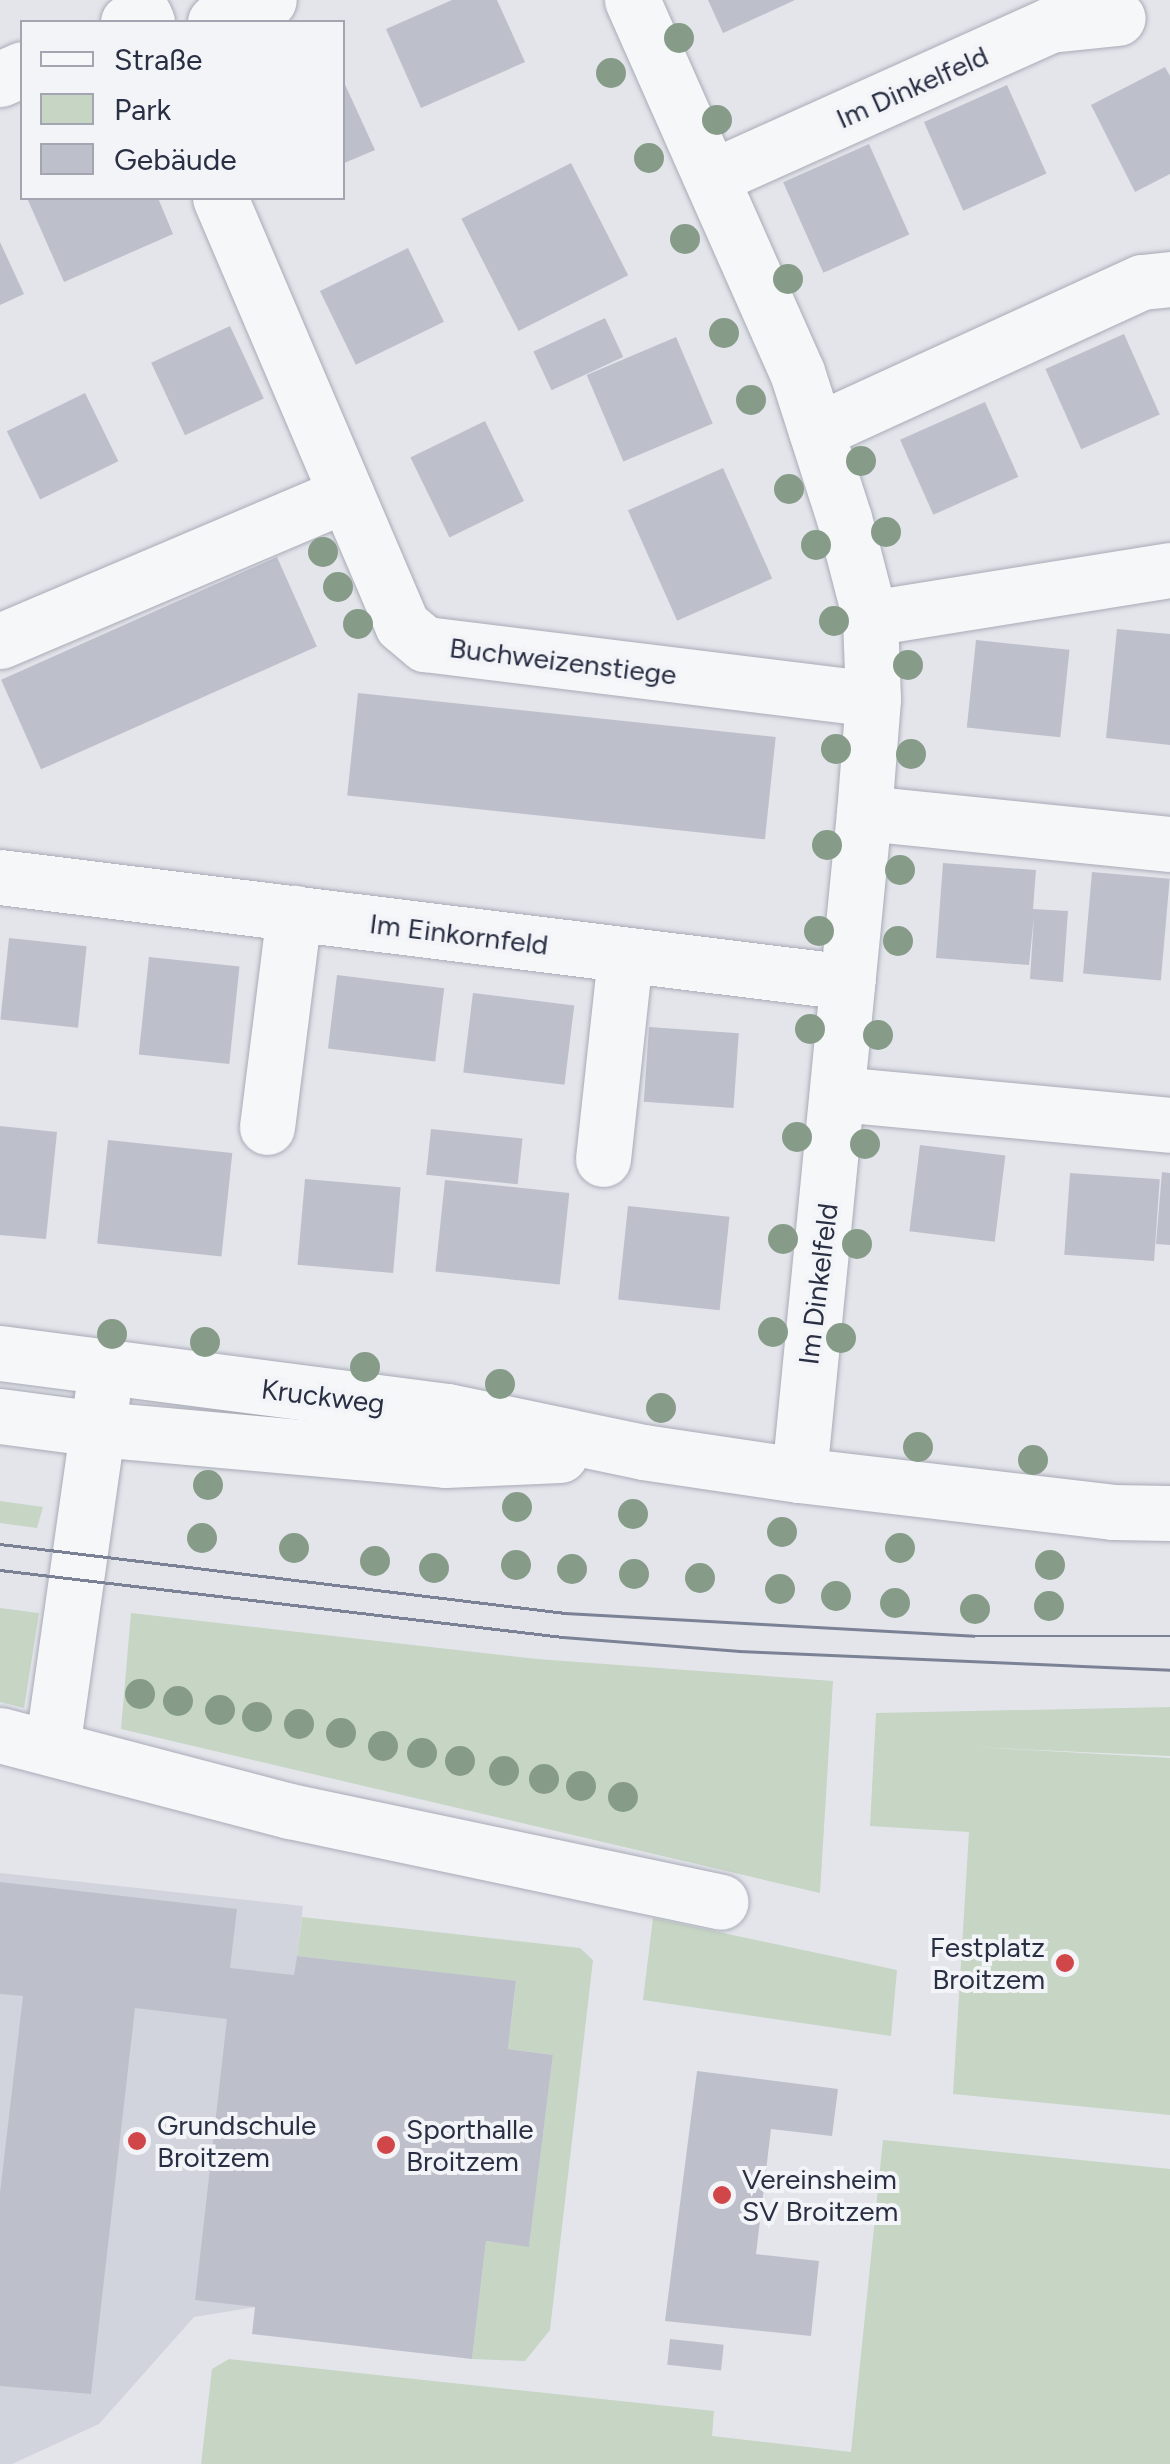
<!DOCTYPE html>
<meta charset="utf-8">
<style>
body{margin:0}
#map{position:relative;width:1170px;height:2464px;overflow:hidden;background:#e3e5eb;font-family:Figtree,sans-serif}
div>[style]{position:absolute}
.built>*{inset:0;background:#d1d4dd}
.green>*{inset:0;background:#c6d5c4}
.building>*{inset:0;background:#bdc0cb;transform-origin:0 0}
.roads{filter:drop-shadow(0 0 2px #a8abb6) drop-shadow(0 0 2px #a8abb6)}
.minor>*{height:55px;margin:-27.5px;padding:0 27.5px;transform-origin:27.5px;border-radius:27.5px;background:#f6f7f9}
.tram>*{height:2.5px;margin:-1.25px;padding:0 1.25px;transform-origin:1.25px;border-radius:1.25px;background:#7c8295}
.trees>*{width:30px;height:30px;margin:-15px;border-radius:50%;background:#869c88}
.dots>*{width:28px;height:28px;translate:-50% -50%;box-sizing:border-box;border:5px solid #f3f4f8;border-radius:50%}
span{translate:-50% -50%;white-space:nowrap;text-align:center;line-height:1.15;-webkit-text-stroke:8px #f3f4f8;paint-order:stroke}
.street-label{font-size:28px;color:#2a3044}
.poi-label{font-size:28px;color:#2a3044}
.right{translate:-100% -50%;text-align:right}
.left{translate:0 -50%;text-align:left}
.legend{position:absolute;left:20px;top:20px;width:325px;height:180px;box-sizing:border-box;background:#f3f4f8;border:2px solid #a3a6b0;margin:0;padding:12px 18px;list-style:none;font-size:30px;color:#2a3044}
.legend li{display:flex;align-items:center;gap:20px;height:50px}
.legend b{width:50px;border:2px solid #a3a6b0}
</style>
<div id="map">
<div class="built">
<i style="clip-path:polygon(0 1873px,303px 1906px,255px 2307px,194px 2317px,99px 2424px,12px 2464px,0 2464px)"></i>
</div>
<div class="green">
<i style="clip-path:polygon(0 1501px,43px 1507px,37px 1528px,0 1523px)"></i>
<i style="clip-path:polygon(0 1608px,39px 1613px,24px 1708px,0 1702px)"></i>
<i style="clip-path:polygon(131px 1613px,537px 1659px,833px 1681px,820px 1893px,121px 1729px)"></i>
<i style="clip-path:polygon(1170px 1707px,1170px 1756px,974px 1747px,1170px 1758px,1170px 2115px,953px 2094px,969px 1832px,870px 1826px,876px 1713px)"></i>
<i style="clip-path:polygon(302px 1917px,580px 1948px,593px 1960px,550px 2330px,525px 2361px,472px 2359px,486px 2241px,529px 2246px,553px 2055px,508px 2049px,516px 1982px,297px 1956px)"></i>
<i style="clip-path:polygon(653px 1918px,897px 1970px,891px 2036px,643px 2000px)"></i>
<i style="clip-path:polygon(883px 2140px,1170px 2169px,1170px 2464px,201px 2464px,212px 2369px,229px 2359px,714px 2411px,712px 2436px,851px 2452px)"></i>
</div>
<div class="building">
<i style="clip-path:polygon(452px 0,497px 0,525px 62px,421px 108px,386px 29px)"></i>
<i style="clip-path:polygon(708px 0,795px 0,723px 33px)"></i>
<i style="clip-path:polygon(1165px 67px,1170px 76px,1170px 174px,1135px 192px,1091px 105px)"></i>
<i style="clip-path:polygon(342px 78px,375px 150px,342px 164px)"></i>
<i style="left:1007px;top:85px;width:97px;height:91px;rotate:66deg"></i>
<i style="left:869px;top:144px;width:99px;height:94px;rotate:66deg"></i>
<i style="left:571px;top:163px;width:126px;height:123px;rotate:63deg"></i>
<i style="clip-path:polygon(27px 198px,158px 198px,173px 234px,64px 282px)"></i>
<i style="clip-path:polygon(0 242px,24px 294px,0 305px)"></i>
<i style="left:408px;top:248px;width:82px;height:98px;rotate:64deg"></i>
<i style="left:605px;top:318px;width:43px;height:79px;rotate:65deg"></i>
<i style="left:230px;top:326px;width:80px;height:87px;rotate:65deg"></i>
<i style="left:1124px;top:334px;width:88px;height:86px;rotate:66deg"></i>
<i style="left:676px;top:337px;width:94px;height:97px;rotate:67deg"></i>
<i style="left:85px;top:393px;width:76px;height:87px;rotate:64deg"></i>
<i style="left:985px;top:402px;width:82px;height:93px;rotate:66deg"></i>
<i style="left:485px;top:421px;width:89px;height:83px;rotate:64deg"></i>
<i style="left:723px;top:468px;width:121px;height:104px;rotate:66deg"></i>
<i style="left:277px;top:557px;width:98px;height:302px;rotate:66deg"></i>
<i style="clip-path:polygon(1117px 629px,1170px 634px,1170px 745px,1106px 738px)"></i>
<i style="left:976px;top:640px;width:94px;height:88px;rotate:6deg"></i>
<i style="left:358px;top:693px;width:420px;height:103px;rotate:6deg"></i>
<i style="clip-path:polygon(943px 863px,1036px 870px,1033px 909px,1068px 911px,1063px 982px,1030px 979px,1034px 916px,1029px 965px,936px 958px)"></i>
<i style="left:1092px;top:872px;width:78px;height:102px;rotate:5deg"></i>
<i style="left:9px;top:938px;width:78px;height:82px;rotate:6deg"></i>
<i style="left:149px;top:957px;width:91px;height:98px;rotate:6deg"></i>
<i style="left:337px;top:975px;width:108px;height:74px;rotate:7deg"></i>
<i style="left:473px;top:993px;width:102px;height:80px;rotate:7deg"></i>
<i style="left:649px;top:1027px;width:90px;height:75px;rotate:4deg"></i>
<i style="clip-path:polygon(0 1126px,57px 1132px,46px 1239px,0 1235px)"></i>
<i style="left:431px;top:1129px;width:92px;height:46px;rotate:6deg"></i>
<i style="left:108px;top:1140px;width:125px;height:104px;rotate:6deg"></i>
<i style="left:920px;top:1145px;width:86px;height:87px;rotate:7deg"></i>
<i style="clip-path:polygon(1162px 1172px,1170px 1173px,1170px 1245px,1156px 1244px)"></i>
<i style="left:1070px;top:1173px;width:90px;height:82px;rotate:4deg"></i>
<i style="left:305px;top:1179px;width:96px;height:86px;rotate:5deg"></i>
<i style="left:445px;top:1180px;width:125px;height:92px;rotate:6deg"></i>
<i style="left:628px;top:1206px;width:102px;height:94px;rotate:6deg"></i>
<i style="clip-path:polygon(0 1882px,237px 1909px,230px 1968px,294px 1975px,297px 1956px,516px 1981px,508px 2049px,553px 2055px,529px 2247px,486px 2241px,472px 2359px,252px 2334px,255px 2307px,195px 2300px,227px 2019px,135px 2008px,91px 2394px,0 2386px,0 2193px,23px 1996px,0 1994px)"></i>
<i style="clip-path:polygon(697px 2071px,838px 2089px,832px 2136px,771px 2129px,756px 2254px,819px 2261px,811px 2336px,665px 2321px)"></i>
<i style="left:670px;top:2339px;width:54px;height:26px;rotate:6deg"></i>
</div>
<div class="roads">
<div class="minor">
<i style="left:632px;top:0;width:407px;rotate:66.1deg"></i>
<i style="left:797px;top:372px;width:153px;rotate:72.2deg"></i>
<i style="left:844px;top:518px;width:103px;rotate:75.4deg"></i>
<i style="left:870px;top:618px;width:81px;rotate:87.9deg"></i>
<i style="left:873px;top:699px;width:114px;rotate:94.5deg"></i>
<i style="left:864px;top:813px;width:665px;rotate:95.61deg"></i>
<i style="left:128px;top:22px;width:17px;rotate:-24deg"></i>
<i style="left:144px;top:15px;width:8px;rotate:67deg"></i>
<i style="left:215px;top:22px;width:58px;rotate:-22.2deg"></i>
<i style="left:0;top:79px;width:24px;rotate:-24deg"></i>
<i style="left:712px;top:177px;width:371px;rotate:-24.2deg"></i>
<i style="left:1050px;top:25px;width:68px;rotate:-5.9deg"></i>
<i style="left:220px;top:198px;width:464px;rotate:66.9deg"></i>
<i style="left:402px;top:625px;width:30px;rotate:40deg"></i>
<i style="left:425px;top:644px;width:451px;rotate:7deg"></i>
<i style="left:816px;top:431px;width:358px;rotate:-24.6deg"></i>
<i style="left:1142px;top:282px;width:28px;rotate:-6deg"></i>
<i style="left:870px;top:618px;width:304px;rotate:-9.1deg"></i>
<i style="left:0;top:641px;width:376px;rotate:-23deg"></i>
<i style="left:864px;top:813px;width:308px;rotate:5.8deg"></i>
<i style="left:0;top:877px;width:854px;rotate:7.06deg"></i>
<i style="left:838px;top:1094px;width:333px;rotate:5.3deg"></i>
<i style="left:267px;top:1127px;width:216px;rotate:-82.8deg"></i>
<i style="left:603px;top:1159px;width:205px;rotate:-83.8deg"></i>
<i style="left:0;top:1353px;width:451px;rotate:7.4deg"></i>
<i style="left:447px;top:1411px;width:200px;rotate:11.8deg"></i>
<i style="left:643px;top:1452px;width:158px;rotate:8.4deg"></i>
<i style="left:799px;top:1475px;width:316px;rotate:6.7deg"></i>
<i style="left:1113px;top:1512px;width:57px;rotate:1deg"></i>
<i style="left:0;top:1416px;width:99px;rotate:7.6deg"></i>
<i style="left:98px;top:1429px;width:348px;rotate:5.1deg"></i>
<i style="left:445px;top:1460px;width:115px;rotate:-2.5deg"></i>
<i style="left:0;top:1735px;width:300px;rotate:14.7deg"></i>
<i style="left:290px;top:1811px;width:440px;rotate:11.9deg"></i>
<i style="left:52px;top:1748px;width:356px;rotate:-81.9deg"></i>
</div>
</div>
<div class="tram">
<i style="left:0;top:1544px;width:569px;rotate:6.96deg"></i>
<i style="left:565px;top:1613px;width:409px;rotate:3.2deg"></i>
<i style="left:973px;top:1636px;width:197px"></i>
<i style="left:0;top:1570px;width:567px;rotate:6.79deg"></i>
<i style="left:563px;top:1637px;width:177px;rotate:4.5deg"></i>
<i style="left:739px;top:1651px;width:431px;rotate:2.5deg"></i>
</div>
<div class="trees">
<i style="left:679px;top:38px"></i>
<i style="left:611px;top:73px"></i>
<i style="left:717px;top:120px"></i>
<i style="left:649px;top:158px"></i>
<i style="left:685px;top:239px"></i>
<i style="left:788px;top:279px"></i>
<i style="left:724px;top:333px"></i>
<i style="left:751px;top:400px"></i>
<i style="left:861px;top:461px"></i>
<i style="left:789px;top:489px"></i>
<i style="left:886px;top:532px"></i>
<i style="left:816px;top:545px"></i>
<i style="left:323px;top:552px"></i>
<i style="left:338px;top:587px"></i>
<i style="left:834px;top:621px"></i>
<i style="left:358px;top:624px"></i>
<i style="left:908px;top:665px"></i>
<i style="left:836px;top:749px"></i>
<i style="left:911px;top:754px"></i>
<i style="left:827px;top:845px"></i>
<i style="left:900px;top:870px"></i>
<i style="left:819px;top:931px"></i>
<i style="left:898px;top:941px"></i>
<i style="left:810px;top:1029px"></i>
<i style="left:878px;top:1035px"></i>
<i style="left:797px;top:1137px"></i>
<i style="left:865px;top:1144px"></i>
<i style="left:783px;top:1239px"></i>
<i style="left:857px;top:1244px"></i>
<i style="left:773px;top:1332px"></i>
<i style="left:112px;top:1334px"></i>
<i style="left:841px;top:1338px"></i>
<i style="left:205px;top:1342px"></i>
<i style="left:365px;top:1367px"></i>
<i style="left:500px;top:1384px"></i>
<i style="left:661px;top:1408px"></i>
<i style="left:918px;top:1447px"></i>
<i style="left:1033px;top:1460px"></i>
<i style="left:208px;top:1485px"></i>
<i style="left:517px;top:1507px"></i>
<i style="left:633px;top:1514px"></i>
<i style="left:782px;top:1532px"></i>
<i style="left:202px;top:1538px"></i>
<i style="left:294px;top:1548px"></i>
<i style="left:900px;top:1548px"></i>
<i style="left:375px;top:1561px"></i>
<i style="left:516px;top:1565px"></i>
<i style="left:1050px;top:1565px"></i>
<i style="left:434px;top:1568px"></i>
<i style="left:572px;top:1569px"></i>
<i style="left:634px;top:1574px"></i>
<i style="left:700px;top:1578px"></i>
<i style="left:780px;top:1589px"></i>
<i style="left:836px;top:1596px"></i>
<i style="left:895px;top:1603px"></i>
<i style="left:1049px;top:1606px"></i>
<i style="left:975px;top:1609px"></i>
<i style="left:140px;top:1694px"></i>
<i style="left:178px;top:1701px"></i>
<i style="left:220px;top:1710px"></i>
<i style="left:257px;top:1717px"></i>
<i style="left:299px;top:1724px"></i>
<i style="left:341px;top:1733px"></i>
<i style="left:383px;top:1746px"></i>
<i style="left:422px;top:1753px"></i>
<i style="left:460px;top:1761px"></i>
<i style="left:504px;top:1771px"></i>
<i style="left:544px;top:1779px"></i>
<i style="left:581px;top:1786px"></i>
<i style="left:623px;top:1797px"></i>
</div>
<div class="dots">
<i style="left:1065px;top:1963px;background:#d14749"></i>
<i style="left:137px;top:2141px;background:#d14749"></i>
<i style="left:386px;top:2145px;background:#d14749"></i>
<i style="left:722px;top:2195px;background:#d14749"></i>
</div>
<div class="street-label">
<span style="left:912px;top:87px;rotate:-24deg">Im Dinkelfeld</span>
<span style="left:563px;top:661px;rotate:7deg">Buchweizenstiege</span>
<span style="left:459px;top:934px;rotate:7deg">Im Einkornfeld</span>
<span style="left:818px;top:1284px;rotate:-83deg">Im Dinkelfeld</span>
<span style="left:323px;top:1396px;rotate:7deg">Kruckweg</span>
</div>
<div class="poi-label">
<span class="right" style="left:1045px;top:1963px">Festplatz<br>Broitzem</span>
<span class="left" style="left:157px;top:2141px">Grundschule<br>Broitzem</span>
<span class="left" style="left:406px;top:2145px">Sporthalle<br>Broitzem</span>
<span class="left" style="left:742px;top:2195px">Vereinsheim<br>SV Broitzem</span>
</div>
<ul class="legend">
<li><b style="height:12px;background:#f6f7f9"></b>Straße</li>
<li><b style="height:28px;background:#c6d5c4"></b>Park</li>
<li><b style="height:28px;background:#bdc0cb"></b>Gebäude</li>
</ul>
</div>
